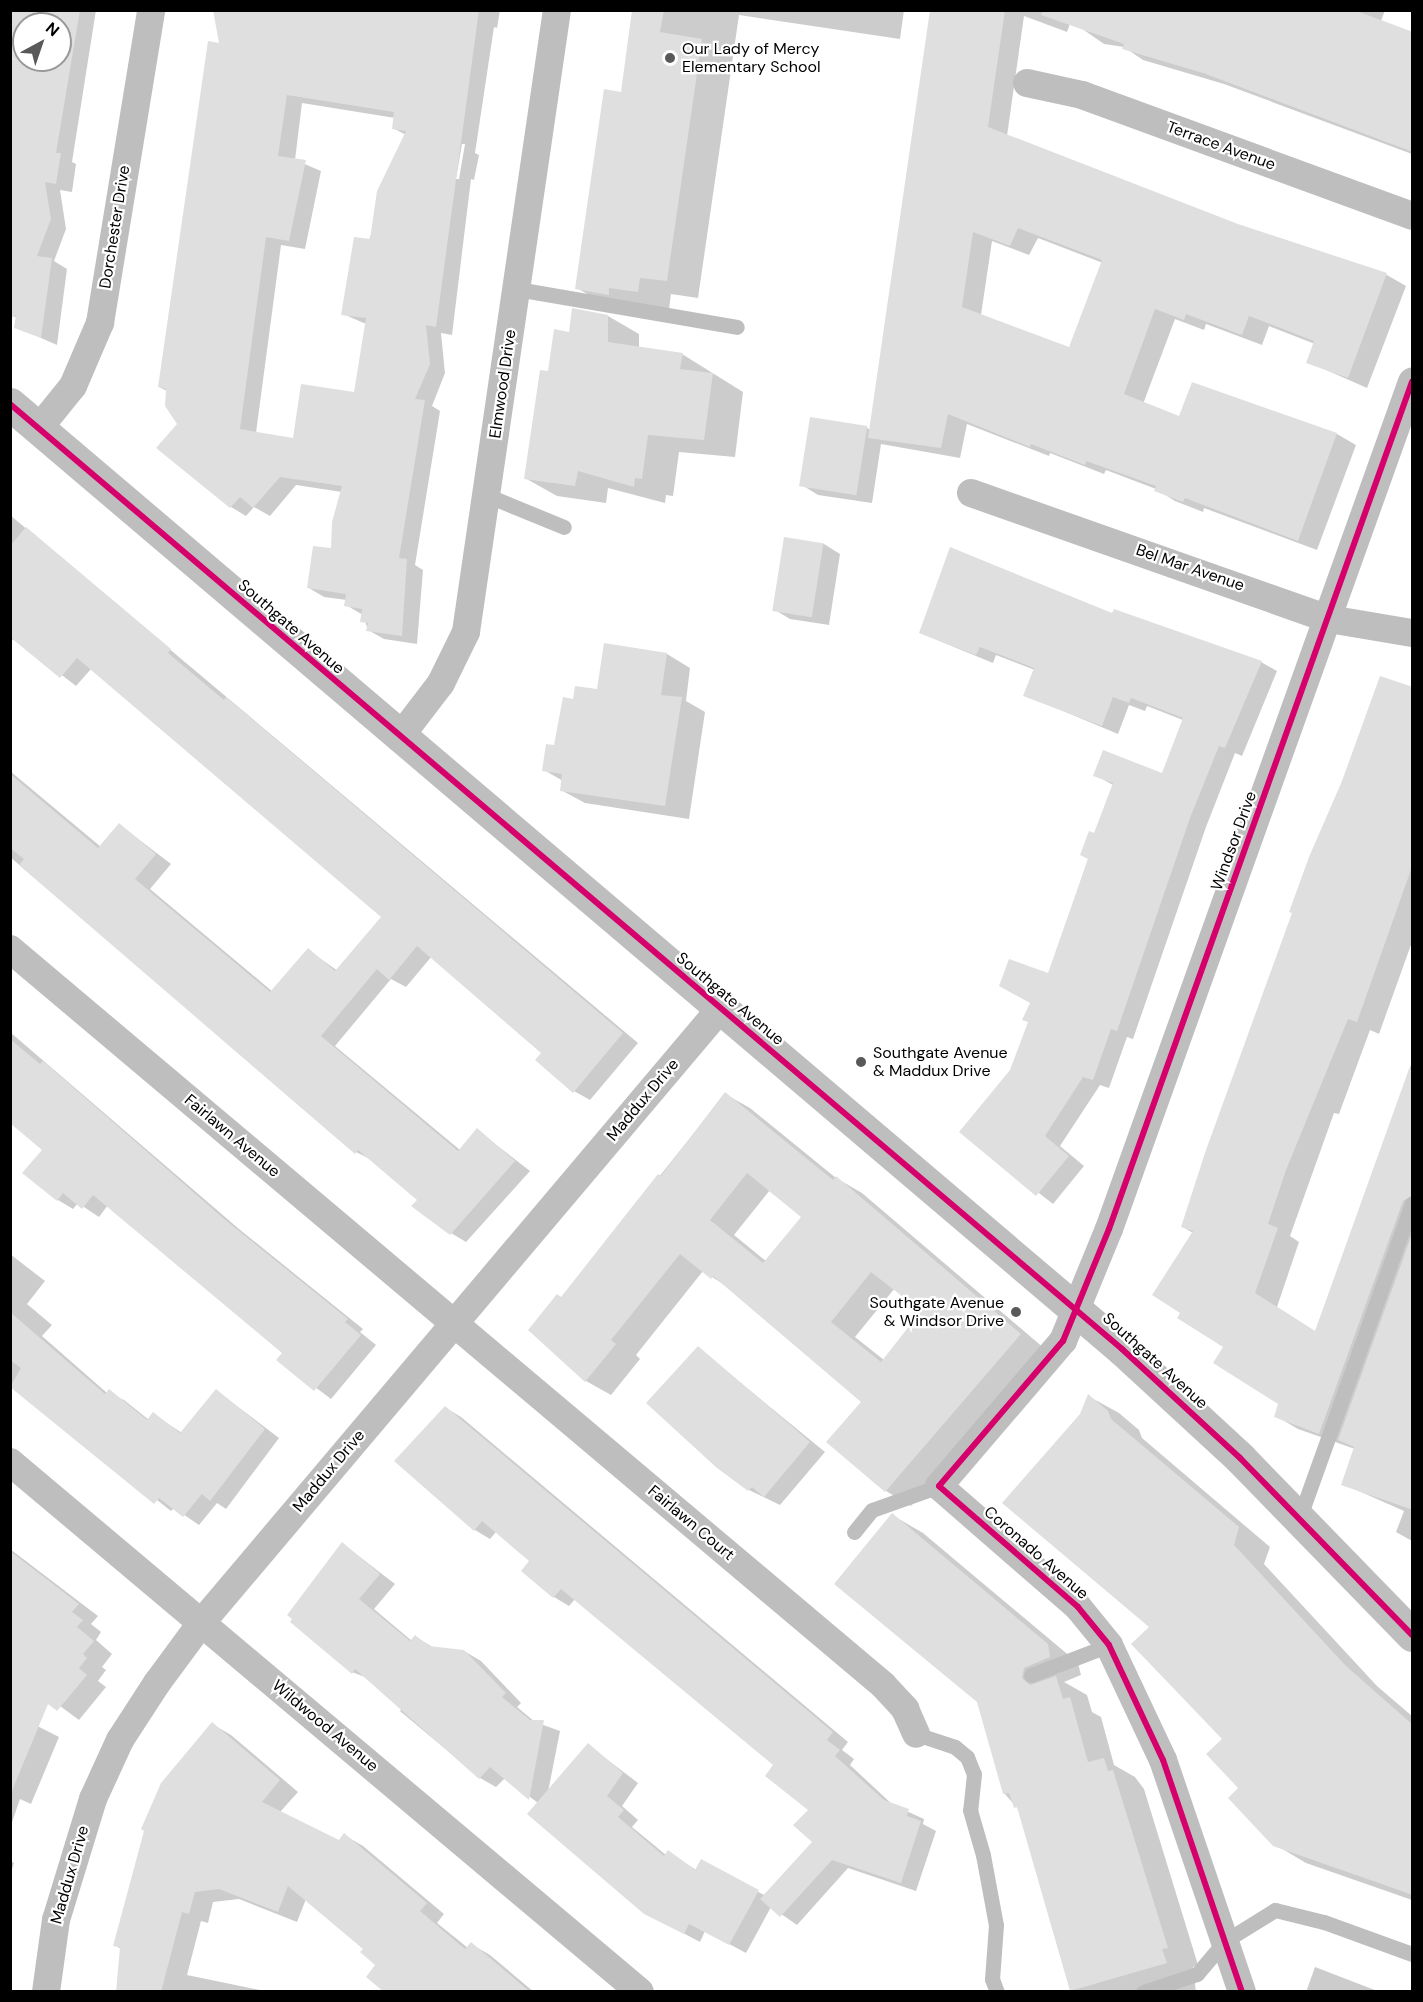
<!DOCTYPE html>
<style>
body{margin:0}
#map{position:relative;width:1423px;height:2002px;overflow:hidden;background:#fff;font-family:"DM Sans",sans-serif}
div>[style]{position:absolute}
.shadow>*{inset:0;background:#0003}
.building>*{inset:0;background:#dfdfdf;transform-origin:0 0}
.service>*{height:15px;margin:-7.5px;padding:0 7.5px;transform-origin:7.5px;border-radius:7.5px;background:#bebebe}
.minor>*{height:28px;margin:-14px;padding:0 14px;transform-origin:14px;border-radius:14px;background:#bebebe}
.tertiary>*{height:33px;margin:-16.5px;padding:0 16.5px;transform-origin:16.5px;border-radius:16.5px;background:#bebebe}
.cycleway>*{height:6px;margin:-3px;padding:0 3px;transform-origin:3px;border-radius:3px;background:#d6006c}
.dots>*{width:16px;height:16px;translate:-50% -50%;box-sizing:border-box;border:3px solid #fff;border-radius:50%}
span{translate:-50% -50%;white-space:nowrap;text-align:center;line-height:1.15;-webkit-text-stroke:4.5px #fff;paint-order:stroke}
.poi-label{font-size:16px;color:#000}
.left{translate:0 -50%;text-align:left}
.right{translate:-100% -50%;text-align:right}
.street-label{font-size:16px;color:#000}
.frame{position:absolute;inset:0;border:12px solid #000;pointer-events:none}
.north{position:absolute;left:12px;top:12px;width:60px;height:60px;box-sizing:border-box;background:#fff;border:2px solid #999;border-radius:50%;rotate:40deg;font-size:16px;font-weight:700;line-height:24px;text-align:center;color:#000}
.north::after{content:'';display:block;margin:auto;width:21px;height:27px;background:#595959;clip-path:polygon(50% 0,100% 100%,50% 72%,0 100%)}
</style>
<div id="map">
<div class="shadow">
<i style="clip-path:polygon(evenodd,10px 10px,96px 10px,72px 162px,76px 164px,72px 192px,60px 190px,66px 229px,54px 261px,67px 269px,57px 345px,16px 327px,17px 318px,10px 314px,10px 10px,24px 24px,60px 24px,60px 60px,24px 60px,24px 24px)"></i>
<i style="clip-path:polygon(evenodd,215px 10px,500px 10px,497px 28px,494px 27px,475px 153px,479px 155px,474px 180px,471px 179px,452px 335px,441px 333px,445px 373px,432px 406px,440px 411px,415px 565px,423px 570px,417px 644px,384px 639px,368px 630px,363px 615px,346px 605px,347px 600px,324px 597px,309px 588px,333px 550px,342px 492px,296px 485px,270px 516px,254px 507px,246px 516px,231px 507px,179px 424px,167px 391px,159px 387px,221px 45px,215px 10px,302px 103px,395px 118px,393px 128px,406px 135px,343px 314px,366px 324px,355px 394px,294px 440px,256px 433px,281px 245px,305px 249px,321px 171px,295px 160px,302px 103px,215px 10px,462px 144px,465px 144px,459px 179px,456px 179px,462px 144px)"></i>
<i style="clip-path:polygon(634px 10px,904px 10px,900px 39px,739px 15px,698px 298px,671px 294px,669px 309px,608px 306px,577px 288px,622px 93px)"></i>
<i style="clip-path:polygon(evenodd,931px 10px,1385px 10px,1381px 21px,1412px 35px,1412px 154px,1224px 84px,1143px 60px,1124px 47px,1104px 44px,1071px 21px,1067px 32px,1024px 16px,1007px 136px,1237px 225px,1387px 275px,1406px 286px,1367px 388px,1308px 362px,1315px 344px,1269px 326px,1262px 345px,1206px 324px,1204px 330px,1175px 319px,1143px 404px,1180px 418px,1337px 434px,1356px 445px,1317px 550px,1204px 508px,1203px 512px,1175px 501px,1156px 489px,1106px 470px,1104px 474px,1050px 453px,1049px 456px,967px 424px,960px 458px,881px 444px,872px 503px,818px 495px,802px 485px,866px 427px,870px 430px,931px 10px,1038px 238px,1103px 263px,1070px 349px,981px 315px,992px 241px,1029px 255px,1038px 238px)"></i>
<i style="clip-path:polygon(608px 316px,639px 334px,639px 348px,682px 354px,743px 392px,735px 457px,679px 452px,673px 496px,666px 495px,665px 503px,608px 488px,606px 503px,557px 496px,525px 478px,549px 373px,570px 333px)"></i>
<i style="clip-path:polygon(10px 515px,638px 1043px,590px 1100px,574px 1091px,543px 1053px,432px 956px,406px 987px,391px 979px,335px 1046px,460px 1150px,477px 1130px,530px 1171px,466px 1242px,451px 1233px,419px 1200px,372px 1160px,356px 1152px,10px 857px,10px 771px,101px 847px,120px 825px,171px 864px,150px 889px,273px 992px,308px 950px,338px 971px,384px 916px,91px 669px,76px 686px,15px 639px,10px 641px)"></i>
<i style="clip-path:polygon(785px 539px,824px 544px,840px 554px,829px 625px,790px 619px,775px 610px)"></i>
<i style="clip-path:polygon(1113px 615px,1261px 662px,1277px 671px,1242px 756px,1235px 753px,1206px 827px,1133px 1039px,1127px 1037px,1109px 1088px,1100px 1085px,1060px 1146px,1084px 1166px,1053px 1204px,961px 1132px,1011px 1071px,1049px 975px,1113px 785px,1095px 775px,1163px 775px,1183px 720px,1147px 706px,1145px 711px,1129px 705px,1118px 734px,1025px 695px,1035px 670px,996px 655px,993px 663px,920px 633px)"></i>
<i style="clip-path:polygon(667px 654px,690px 668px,686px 701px,705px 712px,689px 819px,585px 803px,561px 790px,563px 781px,544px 770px,574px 701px)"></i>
<i style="clip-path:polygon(1412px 689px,1412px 942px,1379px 1034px,1370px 1030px,1339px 1114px,1334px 1113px,1290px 1236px,1299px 1242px,1277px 1307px,1316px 1332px,1412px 1062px,1412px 1541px,1396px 1532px,1404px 1511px,1343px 1484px,1355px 1449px,1298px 1429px,1276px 1416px,1280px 1404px,1225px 1347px,1183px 1312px,1193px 1233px,1183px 1227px)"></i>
<i style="clip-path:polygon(10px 1032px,239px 1229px,363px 1329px,360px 1332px,376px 1345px,331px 1399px,278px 1359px,284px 1353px,108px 1205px,99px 1217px,78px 1203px,73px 1209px,58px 1200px,44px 1149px,10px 1120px)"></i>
<i style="clip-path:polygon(evenodd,725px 1094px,750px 1108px,836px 1178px,862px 1193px,1045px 1349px,911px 1506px,886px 1491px,828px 1442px,863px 1401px,729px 1288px,703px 1271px,636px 1355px,640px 1359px,611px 1395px,586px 1381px,562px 1299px,725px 1094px,770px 1190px,803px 1217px,766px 1261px,734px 1235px,770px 1190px,725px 1094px,895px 1288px,923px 1311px,884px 1360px,855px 1337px,895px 1288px)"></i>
<i style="clip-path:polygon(10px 1254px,45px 1281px,27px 1304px,52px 1325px,42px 1336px,107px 1393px,124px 1400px,149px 1420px,153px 1414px,182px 1433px,217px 1391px,279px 1438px,226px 1509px,217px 1503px,199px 1525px,174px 1508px,171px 1511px,12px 1386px)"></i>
<i style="clip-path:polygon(698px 1348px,825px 1452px,780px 1505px,749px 1490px,648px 1403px)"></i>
<i style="clip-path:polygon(1088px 1396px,1119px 1413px,1139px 1430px,1142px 1438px,1270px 1547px,1264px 1564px,1377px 1686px,1412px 1716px,1412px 1900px,1306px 1863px,1274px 1844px,1240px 1788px,1224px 1739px,1152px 1627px,1082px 1414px)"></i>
<i style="clip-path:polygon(446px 1408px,461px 1417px,848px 1742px,842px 1750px,854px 1759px,850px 1765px,893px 1805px,924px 1819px,923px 1824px,936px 1831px,916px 1891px,848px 1868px,797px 1925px,771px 1907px,746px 1953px,705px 1931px,700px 1942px,645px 1913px,538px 1803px,505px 1778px,496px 1787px,480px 1778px,400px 1711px,403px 1707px,370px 1679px,352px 1672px,343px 1544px,395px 1584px,374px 1609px,412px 1641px,416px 1637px,434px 1648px,464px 1651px,481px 1661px,521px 1703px,517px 1707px,535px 1722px,560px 1731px,548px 1792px,588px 1745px,638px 1783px,622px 1806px,638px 1820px,632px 1827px,666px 1855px,669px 1852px,696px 1870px,701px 1861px,766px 1896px,814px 1842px,810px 1810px,775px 1765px,575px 1599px,569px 1606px,554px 1597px,531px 1561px,496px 1532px,490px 1539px,475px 1530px)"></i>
<i style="clip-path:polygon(892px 1515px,923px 1533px,1078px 1663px,1081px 1675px,1064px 1682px,1087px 1695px,1092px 1712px,1101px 1717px,1114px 1765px,1135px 1777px,1144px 1789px,1198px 1965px,1193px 1967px,1196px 1992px,1073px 1992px,1019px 1810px,1004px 1793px,978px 1701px)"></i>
<i style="clip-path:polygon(10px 1549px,98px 1616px,91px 1624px,101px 1632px,96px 1640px,112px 1654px,102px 1667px,106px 1670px,98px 1681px,106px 1687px,79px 1720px,10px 1669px)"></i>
<i style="clip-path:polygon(10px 1712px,59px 1737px,31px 1804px,20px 1799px,10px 1828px)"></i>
<i style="clip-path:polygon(212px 1724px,231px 1735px,298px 1792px,280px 1812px,339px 1842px,344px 1835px,363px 1846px,444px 1914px,437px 1923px,468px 1948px,471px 1944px,490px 1955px,534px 1992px,386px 1992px,378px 1965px,365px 1948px,306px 1899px,297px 1922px,239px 1899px,213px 1902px,208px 1923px,201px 1921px,187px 1975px,270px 1992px,117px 1992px,121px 1949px,115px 1945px)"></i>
<i style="clip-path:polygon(10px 1861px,14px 1863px,10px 1875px)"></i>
<i style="clip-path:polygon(1315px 1967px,1380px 1992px,1306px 1992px)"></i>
</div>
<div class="building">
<i style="clip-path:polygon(evenodd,10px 10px,80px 10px,56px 153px,61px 153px,56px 184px,45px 182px,51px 219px,37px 256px,52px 258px,41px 338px,14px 328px,16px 315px,10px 319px,10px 10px,24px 24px,60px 24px,60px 60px,24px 60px,24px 24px)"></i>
<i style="clip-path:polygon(evenodd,213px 10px,479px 10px,436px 327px,426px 325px,430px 364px,415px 399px,425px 400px,399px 558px,407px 559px,402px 636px,366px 631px,368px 623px,360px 622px,362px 609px,344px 606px,346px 594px,307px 588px,313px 546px,331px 548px,332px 522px,342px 486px,280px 477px,253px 508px,240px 497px,230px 508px,156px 448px,177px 424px,165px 406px,166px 389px,158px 387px,208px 41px,219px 43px,213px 10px,287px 95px,394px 112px,392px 129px,406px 131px,377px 191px,370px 239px,354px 237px,341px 315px,366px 318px,354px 392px,301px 384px,293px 438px,240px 429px,266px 237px,289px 241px,306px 160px,278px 156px,287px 95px)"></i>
<i style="clip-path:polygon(632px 10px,664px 10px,660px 32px,702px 39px,667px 281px,640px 278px,638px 292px,609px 288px,609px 295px,575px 289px,604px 89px,621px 92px)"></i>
<i style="clip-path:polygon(evenodd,930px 10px,1005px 10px,988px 127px,1238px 224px,1387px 273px,1348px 378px,1306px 363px,1314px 341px,1249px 316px,1242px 335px,1186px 314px,1184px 320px,1155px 309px,1124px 394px,1179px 416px,1192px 382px,1337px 433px,1298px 541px,1185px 498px,1183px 502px,1154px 491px,1156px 486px,1086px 461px,1085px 465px,1031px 444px,1030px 447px,948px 414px,941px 448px,868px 438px,930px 10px,1018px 228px,1102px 260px,1069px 347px,962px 307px,973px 232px,1010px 246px,1018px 228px)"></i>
<i style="clip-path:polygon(1042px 10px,1354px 10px,1413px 32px,1413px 152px,1203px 73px,1122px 49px,1124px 44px,1041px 15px)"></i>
<i style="clip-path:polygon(572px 308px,608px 315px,608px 342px,683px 353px,680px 369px,713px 373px,704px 440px,648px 435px,642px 479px,635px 478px,634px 487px,578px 471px,575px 486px,524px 479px,540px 370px,548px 371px,554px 329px,569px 332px)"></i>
<i style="left:810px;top:417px;width:58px;height:70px;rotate:9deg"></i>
<i style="clip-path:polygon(26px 527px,171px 649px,168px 653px,224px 700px,226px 697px,623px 1033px,573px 1093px,535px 1060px,541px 1053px,417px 946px,389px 980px,377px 969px,321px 1036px,458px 1151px,477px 1128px,515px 1161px,450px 1235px,411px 1206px,417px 1200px,358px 1150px,355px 1154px,334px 1136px,19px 865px,24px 859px,10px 848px,10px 774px,98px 848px,119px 823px,156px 854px,135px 879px,270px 992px,308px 948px,335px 971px,381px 917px,77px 658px,60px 678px,10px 637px,10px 546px)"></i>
<i style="left:784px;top:537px;width:40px;height:75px;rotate:9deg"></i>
<i style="clip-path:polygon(950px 547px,1112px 613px,1114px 609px,1262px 661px,1225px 748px,1219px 746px,1190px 818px,1117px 1031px,1111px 1029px,1093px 1080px,1083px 1077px,1045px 1136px,1069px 1156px,1036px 1196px,959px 1132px,1010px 1070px,1028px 1022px,1022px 1020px,1030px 1003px,999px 986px,1009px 959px,1048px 973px,1088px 859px,1080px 855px,1089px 831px,1094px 833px,1113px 783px,1093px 776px,1103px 750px,1162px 773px,1183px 718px,1131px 698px,1129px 703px,1113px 697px,1102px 726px,1023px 696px,1034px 668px,980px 647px,976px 655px,919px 633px)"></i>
<i style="clip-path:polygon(604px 643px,667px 653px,661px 695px,682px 697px,665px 806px,560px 791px,562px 774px,542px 771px,546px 744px,554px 745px,563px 697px,573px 699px,575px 686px,597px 689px)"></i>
<i style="clip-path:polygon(1380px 676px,1413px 687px,1413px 864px,1357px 1022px,1348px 1019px,1286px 1170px,1268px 1224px,1278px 1228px,1255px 1293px,1315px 1331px,1409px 1069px,1413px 1069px,1413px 1195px,1403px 1201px,1319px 1434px,1274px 1417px,1278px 1404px,1213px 1363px,1223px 1347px,1177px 1318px,1180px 1313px,1152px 1295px,1193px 1231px,1181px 1227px,1206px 1150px,1292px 913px,1289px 912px,1309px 857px,1342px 781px)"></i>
<i style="clip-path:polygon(10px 1039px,40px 1064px,43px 1061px,223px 1218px,348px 1319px,345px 1322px,361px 1335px,314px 1391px,276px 1360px,282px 1353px,93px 1195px,82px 1209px,63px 1193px,57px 1201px,22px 1173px,42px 1150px,10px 1123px)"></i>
<i style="clip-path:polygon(evenodd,725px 1092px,833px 1180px,836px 1176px,1021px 1334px,885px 1492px,826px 1442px,861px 1402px,713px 1276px,711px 1279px,680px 1254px,611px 1340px,616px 1344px,585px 1382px,528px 1330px,557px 1294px,561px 1297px,658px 1174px,661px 1176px,725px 1092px,747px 1173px,801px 1217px,763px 1263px,710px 1220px,747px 1173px,725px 1092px,871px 1272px,921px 1311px,881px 1362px,831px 1322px,871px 1272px)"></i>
<i style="clip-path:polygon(1413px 1231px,1413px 1510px,1341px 1485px,1354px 1447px,1338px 1440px)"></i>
<i style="clip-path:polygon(10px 1312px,105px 1394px,109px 1389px,147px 1420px,153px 1412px,180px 1433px,216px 1389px,265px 1429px,210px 1501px,202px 1494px,183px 1517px,159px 1498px,154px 1504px,10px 1387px,21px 1368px,10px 1360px)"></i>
<i style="clip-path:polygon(698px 1346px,810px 1442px,764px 1497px,752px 1487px,748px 1491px,717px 1468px,646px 1403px)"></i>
<i style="clip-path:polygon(1088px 1394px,1108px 1411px,1111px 1419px,1239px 1527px,1234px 1545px,1346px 1666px,1413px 1725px,1413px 1895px,1273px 1846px,1228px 1798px,1238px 1788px,1206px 1754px,1222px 1739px,1131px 1644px,1149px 1627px,1002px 1503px,1080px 1414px)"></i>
<i style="clip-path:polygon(445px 1406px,833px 1732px,827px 1740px,840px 1750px,835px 1756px,884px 1800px,909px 1809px,907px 1816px,921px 1821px,901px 1883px,832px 1860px,780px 1917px,760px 1899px,812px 1842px,793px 1825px,808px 1810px,765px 1776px,773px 1765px,561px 1589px,553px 1598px,521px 1571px,529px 1561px,482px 1521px,474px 1531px,394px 1461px)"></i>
<i style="clip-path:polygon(892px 1513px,1048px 1644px,1050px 1657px,1024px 1668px,1022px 1678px,1030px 1685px,1056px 1676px,1063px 1699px,1070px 1697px,1088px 1762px,1104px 1758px,1108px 1771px,1113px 1770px,1168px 1948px,1162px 1949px,1167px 1963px,1070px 1991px,1017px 1807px,1014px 1808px,1009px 1793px,1003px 1794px,977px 1702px,834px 1584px)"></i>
<i style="clip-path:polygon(342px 1542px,380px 1574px,359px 1599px,410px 1641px,415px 1635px,429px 1646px,464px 1650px,506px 1693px,502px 1697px,530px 1720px,544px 1720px,529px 1800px,490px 1767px,479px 1779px,355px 1669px,352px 1674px,290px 1622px,292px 1619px,287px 1615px)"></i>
<i style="clip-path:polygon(10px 1551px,79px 1604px,72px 1612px,83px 1620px,77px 1627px,94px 1641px,83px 1654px,87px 1658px,79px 1668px,87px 1675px,57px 1711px,48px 1704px,11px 1793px)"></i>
<i style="clip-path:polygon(212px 1722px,280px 1780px,262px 1802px,339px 1840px,344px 1833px,427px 1903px,420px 1911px,465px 1949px,471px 1942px,530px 1992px,384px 1992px,366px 1977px,375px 1965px,360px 1952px,363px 1949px,288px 1886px,278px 1912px,219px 1889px,195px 1892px,189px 1914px,182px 1912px,161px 1992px,116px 1992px,120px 1947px,113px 1946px,144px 1831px,141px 1829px,161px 1783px)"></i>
<i style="clip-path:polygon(588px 1743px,623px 1773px,607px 1796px,624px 1810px,618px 1817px,664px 1856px,668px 1850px,695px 1870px,701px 1859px,759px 1890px,729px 1945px,689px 1924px,684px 1934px,644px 1914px,527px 1814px)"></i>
</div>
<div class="service">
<i style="left:517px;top:289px;width:223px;rotate:9.8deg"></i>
<i style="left:486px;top:495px;width:84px;rotate:22.3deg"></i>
<i style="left:1299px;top:1519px;width:335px;rotate:-70.3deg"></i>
<i style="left:854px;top:1532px;width:28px;rotate:-51deg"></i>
<i style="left:872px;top:1510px;width:71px;rotate:-19.7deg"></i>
<i style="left:1031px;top:1675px;width:84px;rotate:-21deg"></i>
<i style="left:916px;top:1734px;width:41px;rotate:18.4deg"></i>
<i style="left:955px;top:1747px;width:16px;rotate:40deg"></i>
<i style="left:967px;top:1757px;width:18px;rotate:68deg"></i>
<i style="left:974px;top:1774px;width:36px;rotate:96deg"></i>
<i style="left:970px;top:1810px;width:47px;rotate:73.9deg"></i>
<i style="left:983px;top:1855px;width:71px;rotate:79.5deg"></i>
<i style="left:996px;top:1925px;width:54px;rotate:94.2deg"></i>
<i style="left:992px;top:1979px;width:14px;rotate:69deg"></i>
<i style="left:1143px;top:1992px;width:57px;rotate:-18.4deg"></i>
<i style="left:1197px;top:1974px;width:43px;rotate:-49.7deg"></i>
<i style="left:1225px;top:1941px;width:59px;rotate:-31.8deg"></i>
<i style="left:1275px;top:1910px;width:50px;rotate:13.8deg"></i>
<i style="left:1324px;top:1922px;width:94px;rotate:20deg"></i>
</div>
<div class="minor">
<i style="left:1027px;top:83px;width:56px;rotate:12.3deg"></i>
<i style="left:1082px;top:95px;width:351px;rotate:20.1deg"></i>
<i style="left:39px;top:428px;width:54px;rotate:-51deg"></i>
<i style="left:73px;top:386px;width:69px;rotate:-66.8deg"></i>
<i style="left:100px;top:323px;width:317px;rotate:-80.7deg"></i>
<i style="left:971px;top:493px;width:380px;rotate:19.4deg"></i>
<i style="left:1329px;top:619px;width:84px;rotate:9.6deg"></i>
<i style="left:399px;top:738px;width:69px;rotate:-52.6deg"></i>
<i style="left:441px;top:683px;width:57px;rotate:-63.9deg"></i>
<i style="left:466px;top:632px;width:629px;rotate:-81.68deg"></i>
<i style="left:10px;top:949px;width:1142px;rotate:40.13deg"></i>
<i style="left:883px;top:1685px;width:33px;rotate:47deg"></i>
<i style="left:905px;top:1709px;width:27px;rotate:66deg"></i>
<i style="left:10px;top:1462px;width:823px;rotate:40.07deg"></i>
<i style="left:46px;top:1992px;width:73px;rotate:-82.1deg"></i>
<i style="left:56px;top:1920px;width:127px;rotate:-73deg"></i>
<i style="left:93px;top:1799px;width:65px;rotate:-65.4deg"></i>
<i style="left:120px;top:1740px;width:68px;rotate:-57deg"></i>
<i style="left:157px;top:1683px;width:76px;rotate:-53.6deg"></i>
<i style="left:202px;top:1622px;width:803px;rotate:-49.8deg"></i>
<i style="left:1242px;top:1992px;width:245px;rotate:-108.8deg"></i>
<i style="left:1163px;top:1760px;width:127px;rotate:-115.2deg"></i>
<i style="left:1109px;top:1645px;width:49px;rotate:-129.2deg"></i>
<i style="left:1078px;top:1607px;width:184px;rotate:-139deg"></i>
<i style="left:939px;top:1486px;width:191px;rotate:-49.5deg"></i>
<i style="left:1063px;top:1341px;width:121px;rotate:-67.7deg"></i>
<i style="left:1109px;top:1229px;width:900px;rotate:-70.32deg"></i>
</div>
<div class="tertiary">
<i style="left:10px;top:404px;width:1459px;rotate:40.36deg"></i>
<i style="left:1122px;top:1349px;width:161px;rotate:42.7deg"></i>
<i style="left:1240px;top:1458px;width:247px;rotate:45.8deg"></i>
</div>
<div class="cycleway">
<i style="left:10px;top:404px;width:1459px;rotate:40.36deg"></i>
<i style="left:1122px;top:1349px;width:161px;rotate:42.7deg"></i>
<i style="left:1240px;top:1458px;width:247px;rotate:45.8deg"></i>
<i style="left:1242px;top:1992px;width:245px;rotate:-108.8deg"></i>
<i style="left:1163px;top:1760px;width:127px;rotate:-115.2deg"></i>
<i style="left:1109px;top:1645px;width:49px;rotate:-129.2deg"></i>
<i style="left:1078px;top:1607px;width:184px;rotate:-139deg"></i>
<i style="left:939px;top:1486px;width:191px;rotate:-49.5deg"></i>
<i style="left:1063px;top:1341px;width:121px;rotate:-67.7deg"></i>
<i style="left:1109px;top:1229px;width:900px;rotate:-70.32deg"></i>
</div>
<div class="dots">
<i style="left:670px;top:58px;background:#595959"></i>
<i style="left:861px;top:1062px;background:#595959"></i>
<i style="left:1016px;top:1312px;background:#595959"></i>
</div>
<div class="poi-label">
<span class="left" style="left:682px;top:58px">Our Lady of Mercy<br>Elementary School</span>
<span class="left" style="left:873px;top:1062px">Southgate Avenue<br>&amp; Maddux Drive</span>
<span class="right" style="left:1004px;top:1312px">Southgate Avenue<br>&amp; Windsor Drive</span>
</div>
<div class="street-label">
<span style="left:1221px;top:146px;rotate:20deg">Terrace Avenue</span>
<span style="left:115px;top:227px;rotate:-81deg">Dorchester Drive</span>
<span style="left:503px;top:384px;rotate:-82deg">Elmwood Drive</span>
<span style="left:1190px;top:568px;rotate:19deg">Bel Mar Avenue</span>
<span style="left:291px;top:627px;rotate:41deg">Southgate Avenue</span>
<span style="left:1234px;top:841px;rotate:-70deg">Windsor Drive</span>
<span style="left:730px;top:999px;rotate:40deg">Southgate Avenue</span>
<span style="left:643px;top:1100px;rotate:-50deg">Maddux Drive</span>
<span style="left:232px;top:1136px;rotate:40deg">Fairlawn Avenue</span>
<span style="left:1155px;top:1361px;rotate:42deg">Southgate Avenue</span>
<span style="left:329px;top:1471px;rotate:-50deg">Maddux Drive</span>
<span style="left:691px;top:1523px;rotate:40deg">Fairlawn Court</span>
<span style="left:1036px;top:1553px;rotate:41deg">Coronado Avenue</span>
<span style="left:325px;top:1726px;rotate:40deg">Wildwood Avenue</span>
<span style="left:70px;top:1875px;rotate:-74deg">Maddux Drive</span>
</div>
<div class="frame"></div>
<div class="north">N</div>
</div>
